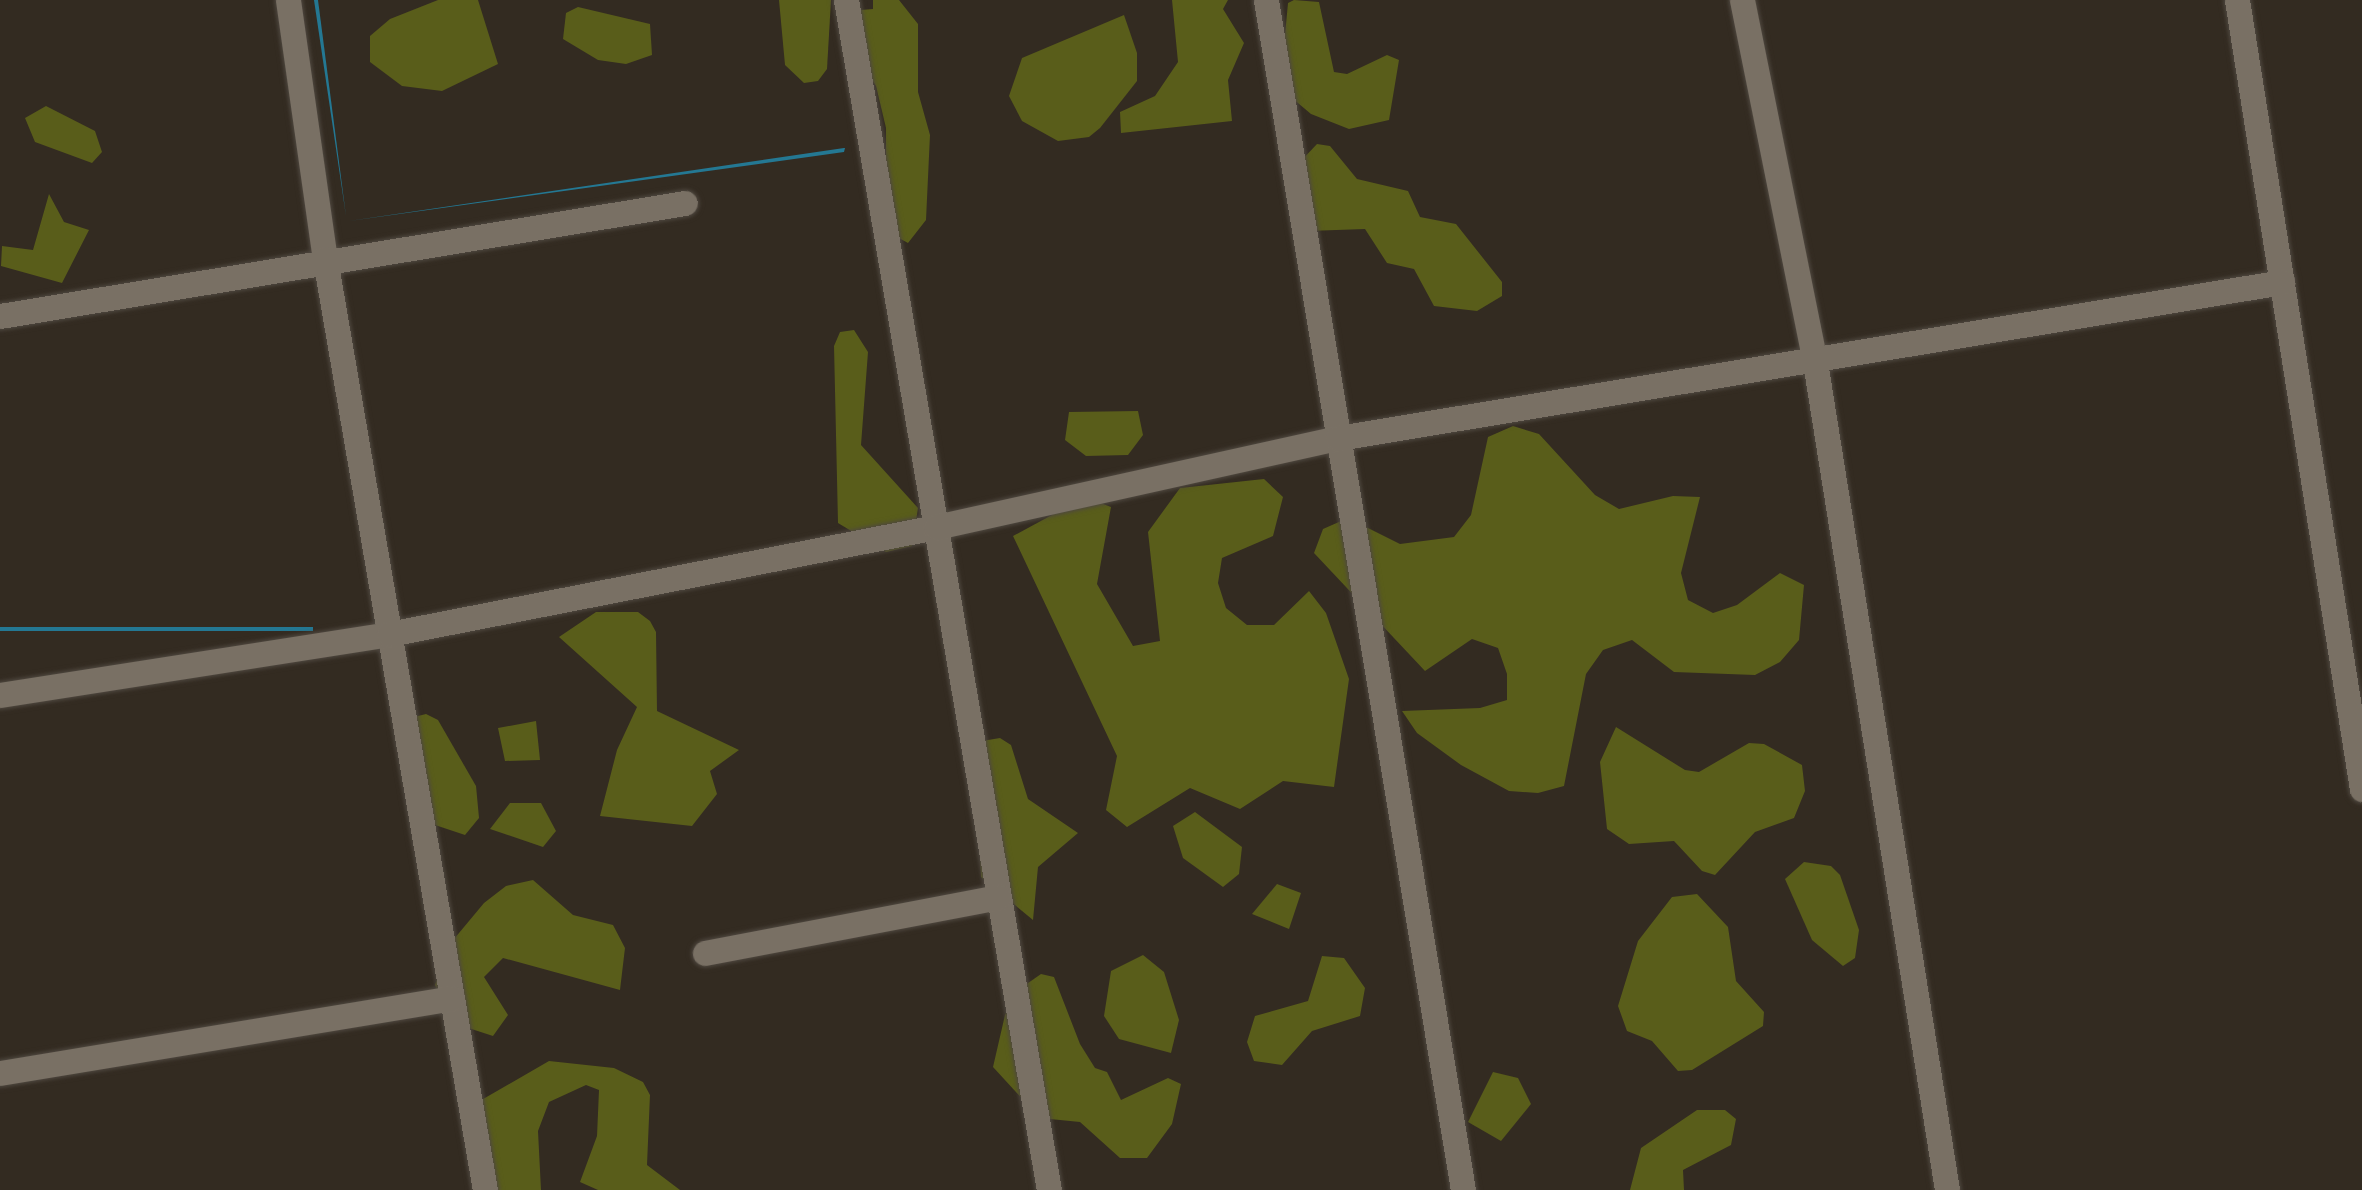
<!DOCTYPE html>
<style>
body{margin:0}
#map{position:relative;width:2362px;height:1190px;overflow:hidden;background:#332b21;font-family:Inter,sans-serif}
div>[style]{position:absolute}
.forest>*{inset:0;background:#595d1a}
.water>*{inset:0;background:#247893;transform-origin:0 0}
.roads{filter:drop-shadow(0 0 2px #4f4840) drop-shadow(0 0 2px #4f4840)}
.minor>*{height:25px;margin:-12.5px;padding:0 12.5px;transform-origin:12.5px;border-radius:12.5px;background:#797064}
span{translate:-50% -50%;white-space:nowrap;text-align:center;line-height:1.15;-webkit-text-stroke:8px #18140f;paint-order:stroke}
</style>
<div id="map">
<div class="forest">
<i style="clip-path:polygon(438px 0,478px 0,498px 64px,442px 91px,402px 86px,370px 62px,370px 36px,390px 19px)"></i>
<i style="clip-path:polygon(779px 0,831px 0,827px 69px,818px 81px,804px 83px,785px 65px)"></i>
<i style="clip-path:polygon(873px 0,899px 0,918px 24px,918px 92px,930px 135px,926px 220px,908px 243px,895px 236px,886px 216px,886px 128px,876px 86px,842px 32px,848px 11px,873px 9px)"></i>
<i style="clip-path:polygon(1172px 0,1228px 0,1223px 9px,1244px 43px,1228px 80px,1232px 121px,1121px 133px,1120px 112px,1155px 96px,1178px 62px)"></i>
<i style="clip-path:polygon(1294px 0,1319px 2px,1334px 72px,1347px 74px,1387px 55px,1399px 60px,1389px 120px,1349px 129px,1311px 114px,1280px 88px,1288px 3px)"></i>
<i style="clip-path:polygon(578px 7px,650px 24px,652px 55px,626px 64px,598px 60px,563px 39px,566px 13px)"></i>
<i style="clip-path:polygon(1124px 15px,1137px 53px,1137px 81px,1100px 128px,1089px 137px,1058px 141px,1022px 121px,1009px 96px,1022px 58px)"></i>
<i style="clip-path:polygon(46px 106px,95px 131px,102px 152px,92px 163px,35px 142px,25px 118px)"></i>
<i style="clip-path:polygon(1317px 144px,1330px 146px,1357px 179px,1408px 191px,1420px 217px,1456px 224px,1502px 282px,1502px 296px,1477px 311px,1434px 306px,1414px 269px,1387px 263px,1365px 229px,1308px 231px,1298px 164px)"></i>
<i style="clip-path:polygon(49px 194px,64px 222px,89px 230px,62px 283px,1px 266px,2px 246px,33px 250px)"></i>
<i style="clip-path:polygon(854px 330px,868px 352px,861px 445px,918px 508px,912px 546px,886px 552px,838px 523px,834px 346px,840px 332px)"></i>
<i style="clip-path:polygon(1138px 411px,1143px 435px,1128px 455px,1086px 456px,1065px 440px,1069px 412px)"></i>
<i style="clip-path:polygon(1513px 426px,1539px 434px,1595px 495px,1619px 509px,1673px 496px,1700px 497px,1681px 573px,1688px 600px,1713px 613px,1737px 605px,1780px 573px,1804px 585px,1799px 640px,1780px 662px,1755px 675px,1674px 672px,1632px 640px,1603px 650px,1586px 674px,1564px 786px,1538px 793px,1509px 791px,1461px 765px,1417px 733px,1402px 711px,1480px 708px,1507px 700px,1507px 674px,1498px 648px,1472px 639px,1425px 671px,1314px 553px,1323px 529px,1348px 518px,1400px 544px,1454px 537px,1471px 515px,1488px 437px)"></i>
<i style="clip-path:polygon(1264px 479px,1283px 497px,1273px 536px,1222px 558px,1218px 583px,1226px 608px,1247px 625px,1274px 625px,1309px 591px,1326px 613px,1349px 679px,1334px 787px,1283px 781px,1240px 809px,1190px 788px,1127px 827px,1106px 810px,1117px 756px,1013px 536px,1085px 497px,1111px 507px,1097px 584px,1133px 646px,1160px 641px,1148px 532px,1180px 488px)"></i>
<i style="clip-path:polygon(596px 612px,638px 612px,650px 621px,656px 632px,657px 711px,739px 750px,710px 771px,717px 794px,692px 826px,600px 816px,617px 750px,637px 707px,559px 637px)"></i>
<i style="clip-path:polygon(426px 714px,438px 720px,476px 786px,479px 818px,465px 835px,420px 820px,414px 717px)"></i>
<i style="clip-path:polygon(536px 721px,540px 760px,505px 761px,498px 728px)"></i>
<i style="clip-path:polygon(1616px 727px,1685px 770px,1699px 772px,1749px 743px,1764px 744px,1802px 765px,1805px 791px,1794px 818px,1755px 832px,1715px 875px,1702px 871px,1674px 841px,1629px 844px,1607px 829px,1600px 762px)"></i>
<i style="clip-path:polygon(1000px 738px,1011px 745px,1028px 799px,1078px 833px,1038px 867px,1033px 920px,981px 877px,976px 742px)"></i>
<i style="clip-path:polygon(510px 803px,541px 803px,556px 831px,543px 847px,490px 829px)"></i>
<i style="clip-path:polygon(1195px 812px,1242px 847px,1239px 874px,1223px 887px,1183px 858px,1173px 826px)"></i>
<i style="clip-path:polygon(1804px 862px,1831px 866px,1840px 875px,1859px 930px,1855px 958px,1843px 966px,1812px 940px,1785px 879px)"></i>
<i style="clip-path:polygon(533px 880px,573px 915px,613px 925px,625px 948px,620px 990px,503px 958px,484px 977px,508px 1015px,493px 1036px,453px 1023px,435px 985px,449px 945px,484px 903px,506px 886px)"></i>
<i style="clip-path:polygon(1277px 884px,1301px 893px,1289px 929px,1252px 914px)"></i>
<i style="clip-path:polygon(1697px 894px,1728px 927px,1736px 981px,1764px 1012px,1763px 1026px,1692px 1070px,1678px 1071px,1652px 1041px,1627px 1031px,1618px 1006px,1638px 941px,1672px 897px)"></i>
<i style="clip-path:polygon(1143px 955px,1164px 972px,1179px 1020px,1171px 1053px,1119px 1039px,1104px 1016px,1111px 971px)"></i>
<i style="clip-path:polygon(1322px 956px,1344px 958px,1365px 988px,1360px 1016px,1312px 1031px,1282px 1065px,1254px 1061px,1247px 1042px,1255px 1016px,1308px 1001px)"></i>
<i style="clip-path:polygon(1041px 974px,1054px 977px,1080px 1044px,1095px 1068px,1107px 1072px,1121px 1100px,1168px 1078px,1181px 1084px,1172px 1124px,1147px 1158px,1120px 1158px,1080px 1122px,1040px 1118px,993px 1067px,1005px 1015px,1018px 990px)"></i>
<i style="clip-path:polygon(549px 1061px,614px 1068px,643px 1082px,650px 1095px,647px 1165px,680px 1190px,598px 1190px,580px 1182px,597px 1136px,599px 1090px,586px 1085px,549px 1102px,538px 1131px,541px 1190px,486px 1190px,471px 1106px)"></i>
<i style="clip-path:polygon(1493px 1072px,1518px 1078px,1531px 1104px,1501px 1141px,1468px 1122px)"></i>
<i style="clip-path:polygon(1697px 1110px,1725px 1110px,1736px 1119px,1731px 1145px,1683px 1170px,1684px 1190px,1630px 1190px,1641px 1148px)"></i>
</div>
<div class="water">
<i style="clip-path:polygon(314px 0,318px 0,346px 216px)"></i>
<i style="clip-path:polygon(845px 148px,844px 152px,349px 221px,844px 148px)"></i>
<i style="left:313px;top:627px;width:4px;height:317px;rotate:90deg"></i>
</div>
<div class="roads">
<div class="minor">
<i style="left:288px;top:0;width:262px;rotate:81.9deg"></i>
<i style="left:325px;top:259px;width:945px;rotate:80.25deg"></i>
<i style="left:846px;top:0;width:1207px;rotate:80.32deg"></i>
<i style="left:1266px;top:0;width:1206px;rotate:80.6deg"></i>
<i style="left:1742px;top:0;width:369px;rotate:78.6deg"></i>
<i style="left:1815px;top:362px;width:838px;rotate:80.94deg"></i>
<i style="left:2237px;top:0;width:799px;rotate:81deg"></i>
<i style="left:0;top:316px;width:694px;rotate:-9.37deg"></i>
<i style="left:0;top:695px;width:394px;rotate:-8.9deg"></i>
<i style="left:389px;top:634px;width:557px;rotate:-11.07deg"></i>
<i style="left:936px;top:527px;width:412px;rotate:-12.5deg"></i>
<i style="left:1338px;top:438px;width:957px;rotate:-9.38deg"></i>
<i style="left:705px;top:953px;width:299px;rotate:-10.8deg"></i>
<i style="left:0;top:1073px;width:458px;rotate:-9.4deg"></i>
</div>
</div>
</div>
